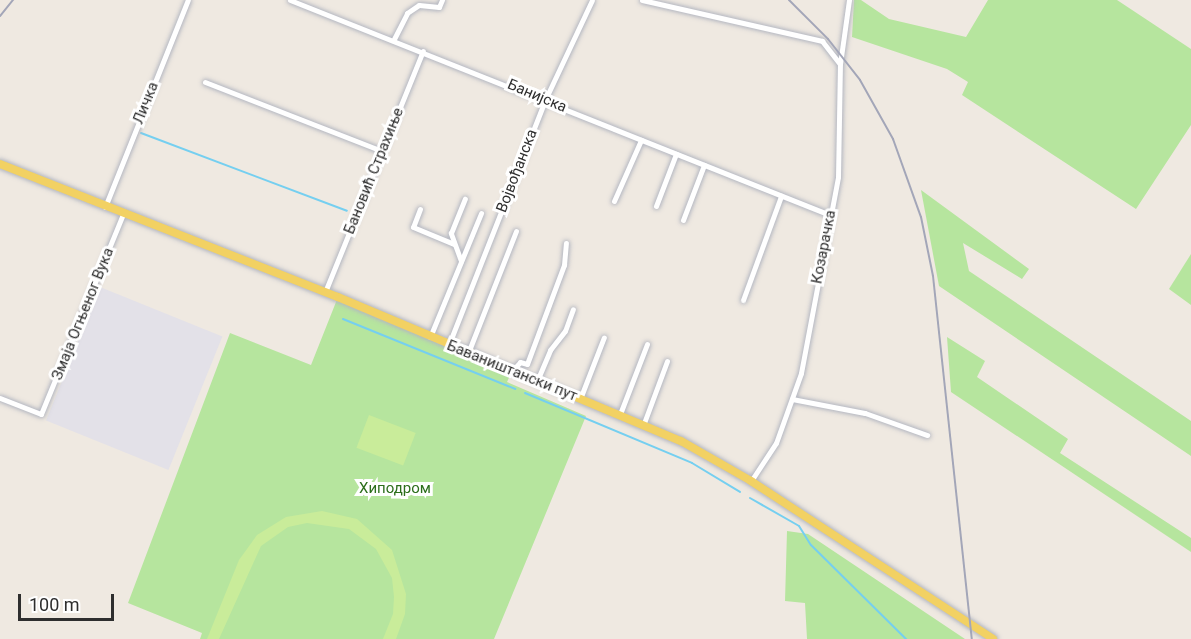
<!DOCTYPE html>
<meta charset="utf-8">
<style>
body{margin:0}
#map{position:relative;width:1191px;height:639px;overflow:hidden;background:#efe9e1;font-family:Roboto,sans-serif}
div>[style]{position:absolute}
.industrial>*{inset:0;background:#e3e1e8;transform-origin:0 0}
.green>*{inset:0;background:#b6e59e}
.pitch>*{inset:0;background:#c9ec9a;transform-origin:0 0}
.stream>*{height:2px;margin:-1px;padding:0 1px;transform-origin:1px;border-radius:1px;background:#75cff0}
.roads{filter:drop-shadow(0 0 2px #b4b7c1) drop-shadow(0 0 2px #b4b7c1)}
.street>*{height:5px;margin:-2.5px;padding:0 2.5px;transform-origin:2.5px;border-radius:2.5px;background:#fff}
.primary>*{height:8px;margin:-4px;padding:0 4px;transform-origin:4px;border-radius:4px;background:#f2d163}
.rail>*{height:2px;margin:-1px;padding:0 1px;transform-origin:1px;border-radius:1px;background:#a3a6b8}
span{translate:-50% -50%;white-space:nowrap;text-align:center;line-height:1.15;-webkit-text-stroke:6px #fff;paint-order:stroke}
.street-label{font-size:15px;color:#2e2e2e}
.park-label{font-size:15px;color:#2c6e1b}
.scale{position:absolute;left:18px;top:594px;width:96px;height:27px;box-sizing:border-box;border:3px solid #2e2e2e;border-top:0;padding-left:8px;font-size:18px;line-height:21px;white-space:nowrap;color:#2e2e2e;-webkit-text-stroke:4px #fff;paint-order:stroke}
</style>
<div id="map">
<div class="industrial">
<i style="left:100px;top:287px;width:132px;height:144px;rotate:22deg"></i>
</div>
<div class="green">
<i style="clip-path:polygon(854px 0,861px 0,889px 19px,966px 37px,988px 0,1117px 0,1191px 49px,1191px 125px,1136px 209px,962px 95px,968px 82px,947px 69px,852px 37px)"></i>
<i style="clip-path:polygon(921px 190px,1029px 269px,1022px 279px,963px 243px,969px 271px,1191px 421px,1191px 456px,939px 286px)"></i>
<i style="clip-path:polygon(1191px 254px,1191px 305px,1169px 289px)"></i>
<i style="clip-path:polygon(338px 297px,512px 371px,507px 382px,586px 416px,494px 639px,200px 639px,202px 633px,128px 603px,230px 333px,311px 365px)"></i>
<i style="clip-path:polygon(947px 337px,985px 361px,977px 377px,1068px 439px,1060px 453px,1191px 538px,1191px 552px,951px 392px)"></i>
<i style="clip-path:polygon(787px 531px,808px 534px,965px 639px,807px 639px,805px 603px,785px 601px)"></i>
</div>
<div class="pitch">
<i style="left:369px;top:415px;width:50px;height:35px;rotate:21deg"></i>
<i style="clip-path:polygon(322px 511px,357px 519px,392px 550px,406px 594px,405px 614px,396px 639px,383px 639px,393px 614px,394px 597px,392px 578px,376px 549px,349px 529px,307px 523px,288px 527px,261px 546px,219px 639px,207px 639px,239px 560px,257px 535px,286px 517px)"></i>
</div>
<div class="stream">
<i style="left:141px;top:133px;width:220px;rotate:20.7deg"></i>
<i style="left:343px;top:319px;width:186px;rotate:22.1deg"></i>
<i style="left:525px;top:393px;width:181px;rotate:22.7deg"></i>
<i style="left:692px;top:463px;width:56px;rotate:31.1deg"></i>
<i style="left:750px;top:498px;width:56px;rotate:29.7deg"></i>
<i style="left:799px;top:526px;width:22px;rotate:58deg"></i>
<i style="left:811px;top:545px;width:134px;rotate:44.7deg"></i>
</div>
<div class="roads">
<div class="street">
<i style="left:290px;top:0;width:581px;rotate:21.71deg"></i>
<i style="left:642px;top:0;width:185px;rotate:12.8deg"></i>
<i style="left:822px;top:41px;width:29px;rotate:52deg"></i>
<i style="left:394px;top:39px;width:29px;rotate:-63deg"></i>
<i style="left:407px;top:13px;width:14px;rotate:-34deg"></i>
<i style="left:419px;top:5px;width:20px;rotate:6deg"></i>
<i style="left:439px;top:7px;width:8px;rotate:-67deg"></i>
<i style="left:205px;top:82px;width:190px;rotate:21.3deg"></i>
<i style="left:614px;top:201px;width:67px;rotate:-66.1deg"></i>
<i style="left:656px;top:206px;width:56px;rotate:-69deg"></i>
<i style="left:105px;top:207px;width:223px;rotate:-68.2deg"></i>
<i style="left:420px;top:209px;width:19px;rotate:111deg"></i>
<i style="left:413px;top:227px;width:44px;rotate:22.5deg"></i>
<i style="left:683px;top:220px;width:59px;rotate:-69.1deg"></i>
<i style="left:461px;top:261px;width:30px;rotate:-110deg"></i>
<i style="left:451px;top:233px;width:37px;rotate:-68deg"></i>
<i style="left:325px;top:292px;width:260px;rotate:-67.9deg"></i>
<i style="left:743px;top:300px;width:111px;rotate:-69.9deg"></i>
<i style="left:430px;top:337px;width:134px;rotate:-67.6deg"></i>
<i style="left:449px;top:344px;width:262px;rotate:-68.5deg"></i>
<i style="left:545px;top:100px;width:110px;rotate:-64.8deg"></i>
<i style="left:468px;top:353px;width:131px;rotate:-68.5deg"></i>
<i style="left:512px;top:371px;width:12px;rotate:-48deg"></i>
<i style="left:520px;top:362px;width:7px;rotate:16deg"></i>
<i style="left:527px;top:364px;width:106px;rotate:-69.5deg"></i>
<i style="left:564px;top:265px;width:22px;rotate:-85deg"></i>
<i style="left:537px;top:381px;width:34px;rotate:-67deg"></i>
<i style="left:550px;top:350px;width:24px;rotate:-52deg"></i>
<i style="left:565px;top:331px;width:23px;rotate:-70deg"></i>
<i style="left:0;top:398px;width:44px;rotate:21.3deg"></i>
<i style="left:41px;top:414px;width:216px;rotate:-67.7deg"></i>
<i style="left:580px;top:399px;width:66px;rotate:-68.8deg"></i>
<i style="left:792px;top:399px;width:74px;rotate:10.9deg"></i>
<i style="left:865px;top:413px;width:66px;rotate:19.5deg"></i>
<i style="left:620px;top:414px;width:75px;rotate:-68.9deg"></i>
<i style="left:644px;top:423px;width:66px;rotate:-69.6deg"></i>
<i style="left:751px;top:481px;width:45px;rotate:-56.7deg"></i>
<i style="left:776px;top:443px;width:74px;rotate:-70.3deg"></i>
<i style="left:801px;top:373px;width:199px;rotate:-79.3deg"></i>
<i style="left:838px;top:177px;width:113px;rotate:-89deg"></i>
<i style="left:840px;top:64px;width:65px;rotate:-82deg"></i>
</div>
<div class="primary">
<i style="left:0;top:164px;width:363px;rotate:21.5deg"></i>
<i style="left:338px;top:297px;width:372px;rotate:22.8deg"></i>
<i style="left:681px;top:441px;width:81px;rotate:29.7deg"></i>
<i style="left:751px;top:481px;width:289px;rotate:33.1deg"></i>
</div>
</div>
<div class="rail">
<i style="left:789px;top:0;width:55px;rotate:45deg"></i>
<i style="left:828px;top:39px;width:52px;rotate:52deg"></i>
<i style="left:860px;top:80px;width:68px;rotate:60.8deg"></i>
<i style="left:893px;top:139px;width:83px;rotate:70.3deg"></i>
<i style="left:921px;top:217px;width:60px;rotate:78.5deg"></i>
<i style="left:933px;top:276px;width:365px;rotate:83.9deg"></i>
<i style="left:0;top:16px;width:21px;rotate:-51deg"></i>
</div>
<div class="street-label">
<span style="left:537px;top:96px;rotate:23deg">Банијска</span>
<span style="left:146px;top:103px;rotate:-68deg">Личка</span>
<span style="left:374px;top:171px;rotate:-68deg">Бановић Страхиње</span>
<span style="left:517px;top:171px;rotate:-69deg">Војвођанска</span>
<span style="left:824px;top:247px;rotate:-79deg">Козарачка</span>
<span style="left:83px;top:314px;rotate:-68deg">Змаја Огњеног Вука</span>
<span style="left:512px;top:371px;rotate:22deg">Баваништански пут</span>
</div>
<div class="park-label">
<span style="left:395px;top:489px">Хиподром</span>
</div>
<div class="scale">100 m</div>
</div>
